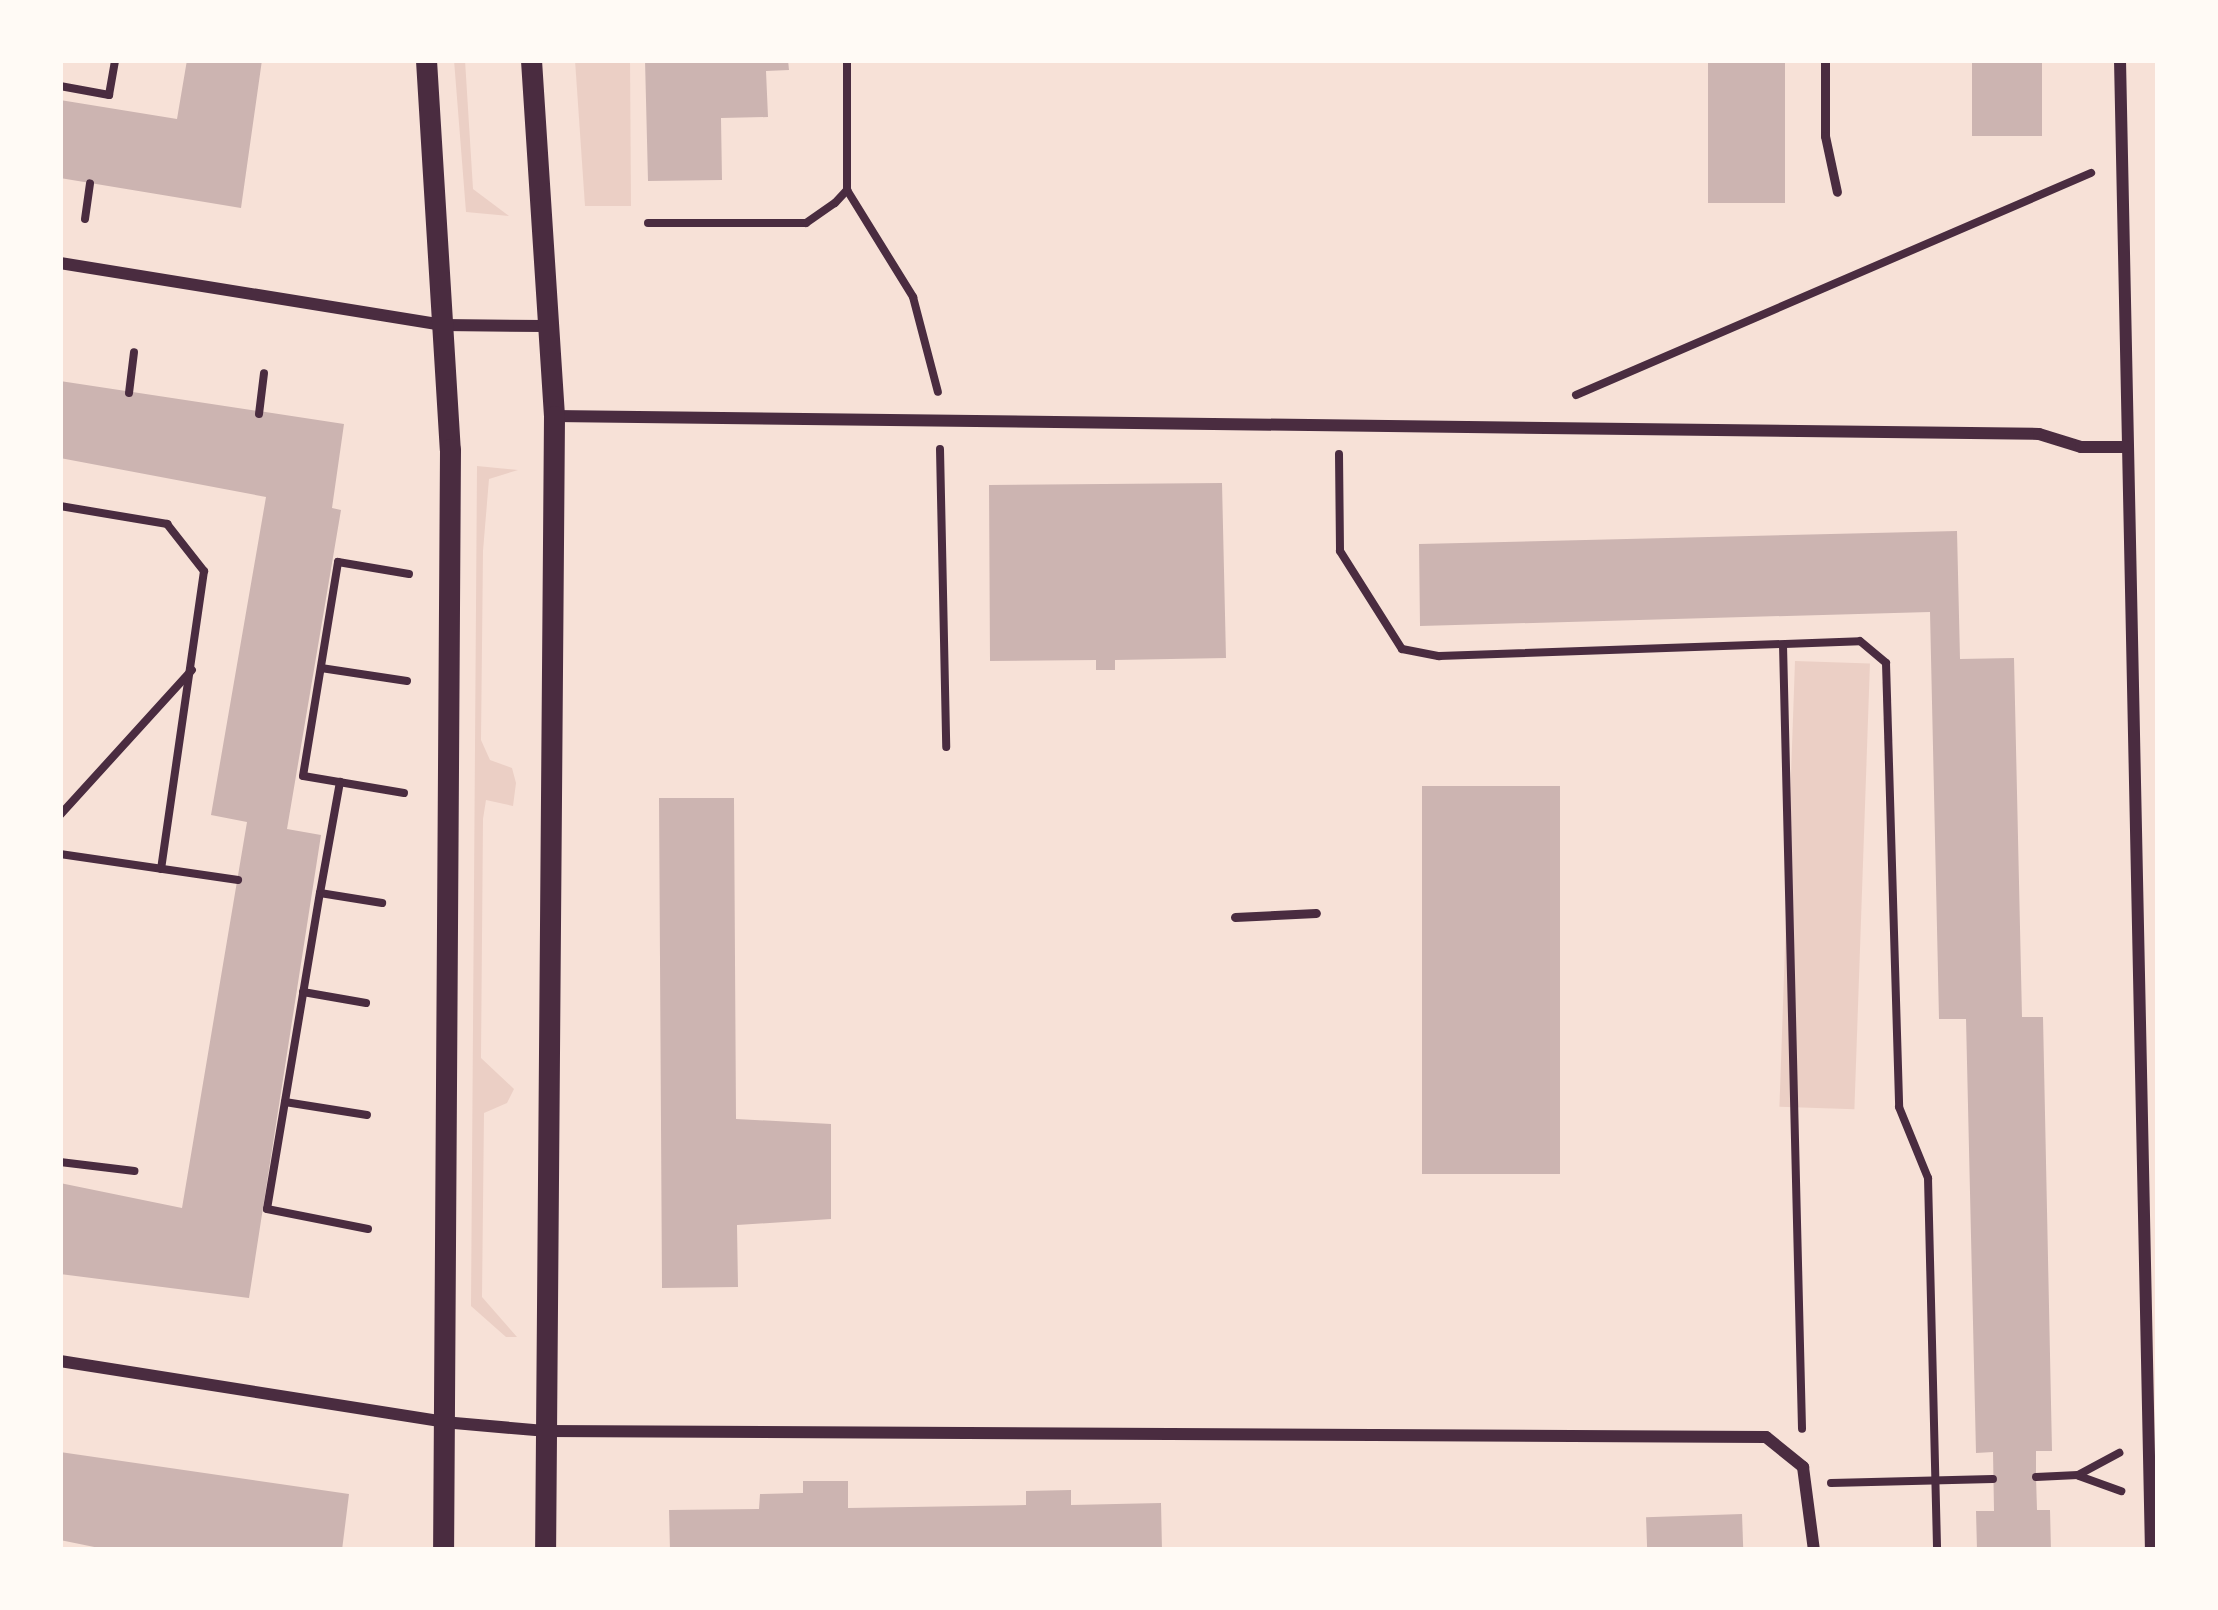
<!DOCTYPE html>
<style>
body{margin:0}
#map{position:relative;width:2218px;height:1610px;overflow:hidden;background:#f7e1d7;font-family:Overpass,sans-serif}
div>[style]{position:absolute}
.green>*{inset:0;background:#ebcfc5;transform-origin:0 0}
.building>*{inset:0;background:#ccb4b1;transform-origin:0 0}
.path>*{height:8px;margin:-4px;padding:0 4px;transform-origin:4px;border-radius:4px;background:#4a2c40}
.service>*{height:9px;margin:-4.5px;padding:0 4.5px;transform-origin:4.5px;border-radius:4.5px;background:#4a2c40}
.minor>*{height:12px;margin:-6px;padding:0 6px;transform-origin:6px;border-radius:6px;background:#4a2c40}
.tertiary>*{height:21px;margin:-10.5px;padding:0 10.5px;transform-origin:10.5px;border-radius:10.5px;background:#4a2c40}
span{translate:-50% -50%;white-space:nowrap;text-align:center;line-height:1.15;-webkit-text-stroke:9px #fffaf5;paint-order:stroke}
.frame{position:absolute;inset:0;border:63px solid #fffaf5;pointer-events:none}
</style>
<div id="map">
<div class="green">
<i style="clip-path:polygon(454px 60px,465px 60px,473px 189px,509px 216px,466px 212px)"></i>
<i style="clip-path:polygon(575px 60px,630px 60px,631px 206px,585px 206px)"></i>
<i style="clip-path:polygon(477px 466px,518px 470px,489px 479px,483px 551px,481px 740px,490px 760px,512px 768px,516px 783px,513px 806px,486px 800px,483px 819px,481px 1058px,514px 1089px,507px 1103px,484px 1113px,482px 1297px,517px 1337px,506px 1337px,471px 1306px)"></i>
<i style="left:1795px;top:661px;width:75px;height:446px;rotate:2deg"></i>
</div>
<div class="building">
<i style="clip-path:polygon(187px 60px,262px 60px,241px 208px,60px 178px,60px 100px,177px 119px)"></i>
<i style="clip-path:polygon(645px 60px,788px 60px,789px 70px,766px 71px,768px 117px,721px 118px,722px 180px,648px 181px)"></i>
<i style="left:1708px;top:60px;width:77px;height:143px"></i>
<i style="left:1972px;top:60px;width:70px;height:76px"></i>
<i style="clip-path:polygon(60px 381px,344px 424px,332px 508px,341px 510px,287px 829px,321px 835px,249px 1298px,60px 1274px,60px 1183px,182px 1208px,247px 822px,211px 815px,266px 497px,60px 458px)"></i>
<i style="clip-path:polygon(1222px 483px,1226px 658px,1115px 660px,1115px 670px,1096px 670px,1096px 660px,990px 661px,989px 485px)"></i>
<i style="clip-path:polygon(1957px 531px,1960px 659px,2014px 658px,2022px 1017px,2043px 1017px,2052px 1451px,2036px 1451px,2036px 1477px,2037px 1510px,2050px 1510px,2051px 1550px,1977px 1550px,1976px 1511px,1994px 1511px,1993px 1452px,1976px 1453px,1966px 1019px,1939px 1019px,1930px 612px,1420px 626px,1419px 544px)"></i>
<i style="left:1422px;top:786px;width:138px;height:388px"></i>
<i style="clip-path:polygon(659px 798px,734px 798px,736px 1119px,831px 1124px,831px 1219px,737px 1225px,738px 1287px,662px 1288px)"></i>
<i style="clip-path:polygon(60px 1452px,349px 1494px,342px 1550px,109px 1550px,60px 1540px)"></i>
<i style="clip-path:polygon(803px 1481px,848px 1481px,848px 1508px,1026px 1505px,1026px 1491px,1071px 1490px,1071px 1505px,1161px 1503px,1162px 1550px,670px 1550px,669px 1510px,759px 1509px,760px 1494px,803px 1493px)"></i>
<i style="left:1742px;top:1514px;width:36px;height:96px;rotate:88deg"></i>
</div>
<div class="path">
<i style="left:60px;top:86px;width:50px;rotate:10.4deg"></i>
<i style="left:109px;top:95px;width:36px;rotate:-80deg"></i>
<i style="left:847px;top:190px;width:126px;rotate:58.3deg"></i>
<i style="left:913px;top:297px;width:98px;rotate:75.3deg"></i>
<i style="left:85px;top:219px;width:36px;rotate:-82deg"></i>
<i style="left:648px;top:223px;width:158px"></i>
<i style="left:806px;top:223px;width:35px;rotate:-35deg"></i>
<i style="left:835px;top:203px;width:18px;rotate:-47deg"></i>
<i style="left:847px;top:190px;width:130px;rotate:-90deg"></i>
<i style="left:129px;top:393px;width:41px;rotate:-83deg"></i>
<i style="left:1576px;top:395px;width:561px;rotate:-23.32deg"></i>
<i style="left:259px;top:414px;width:41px;rotate:-83deg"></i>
<i style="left:940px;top:449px;width:298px;rotate:88.8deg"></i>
<i style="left:1339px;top:454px;width:97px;rotate:89.4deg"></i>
<i style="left:1340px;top:551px;width:116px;rotate:57.7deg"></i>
<i style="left:1402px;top:649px;width:38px;rotate:11deg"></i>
<i style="left:1439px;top:656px;width:421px;rotate:-2deg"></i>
<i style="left:1860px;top:641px;width:34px;rotate:40deg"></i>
<i style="left:1886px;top:663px;width:444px;rotate:88.3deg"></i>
<i style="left:1899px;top:1107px;width:77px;rotate:67.8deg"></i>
<i style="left:1928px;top:1178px;width:372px;rotate:88.6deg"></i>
<i style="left:60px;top:506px;width:109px;rotate:9.5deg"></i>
<i style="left:167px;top:524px;width:60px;rotate:51.8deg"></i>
<i style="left:204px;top:571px;width:301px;rotate:98.2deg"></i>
<i style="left:1783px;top:645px;width:784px;rotate:88.61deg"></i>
<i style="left:321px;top:668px;width:87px;rotate:8.6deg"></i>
<i style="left:404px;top:793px;width:102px;rotate:-170.4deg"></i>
<i style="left:303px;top:776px;width:217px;rotate:-80.7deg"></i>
<i style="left:338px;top:562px;width:72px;rotate:9.6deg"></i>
<i style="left:60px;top:815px;width:196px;rotate:-47.7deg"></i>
<i style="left:60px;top:854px;width:180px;rotate:8.3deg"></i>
<i style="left:320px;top:893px;width:113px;rotate:-79.8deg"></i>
<i style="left:303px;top:992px;width:64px;rotate:9.9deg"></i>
<i style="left:285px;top:1102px;width:83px;rotate:9deg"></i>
<i style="left:60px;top:1162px;width:75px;rotate:6.9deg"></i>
<i style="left:368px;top:1229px;width:103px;rotate:-168.8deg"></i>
<i style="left:267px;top:1209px;width:320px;rotate:-80.5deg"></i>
<i style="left:320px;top:893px;width:63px;rotate:9.2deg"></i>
<i style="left:2079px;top:1476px;width:45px;rotate:19.7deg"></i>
<i style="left:2036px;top:1477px;width:42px;rotate:-2.7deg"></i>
<i style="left:2078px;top:1475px;width:47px;rotate:-28.2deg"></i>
<i style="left:1831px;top:1483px;width:162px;rotate:-1.4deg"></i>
</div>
<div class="service">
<i style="left:1825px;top:60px;width:76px;rotate:90deg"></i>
<i style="left:1825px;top:136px;width:57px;rotate:77.9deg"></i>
<i style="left:1235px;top:917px;width:81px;rotate:-2.8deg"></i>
</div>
<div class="minor">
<i style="left:2120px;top:60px;width:1490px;rotate:88.81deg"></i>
<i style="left:60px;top:263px;width:388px;rotate:9.2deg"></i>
<i style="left:443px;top:325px;width:102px;rotate:0.6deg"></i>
<i style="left:554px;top:416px;width:1485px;rotate:0.69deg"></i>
<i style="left:2039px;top:434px;width:44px;rotate:17.2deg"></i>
<i style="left:2081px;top:447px;width:46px"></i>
<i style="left:60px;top:1361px;width:388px;rotate:9deg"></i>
<i style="left:443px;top:1422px;width:102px;rotate:5deg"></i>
<i style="left:545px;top:1431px;width:1221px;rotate:0.28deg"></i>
<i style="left:1766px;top:1437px;width:48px;rotate:39deg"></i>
<i style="left:1803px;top:1467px;width:84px;rotate:82.5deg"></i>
</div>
<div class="tertiary">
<i style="left:426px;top:60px;width:390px;rotate:86.5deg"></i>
<i style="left:450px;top:449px;width:1101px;rotate:90.36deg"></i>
<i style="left:531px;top:60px;width:357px;rotate:86.3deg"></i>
<i style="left:554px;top:416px;width:1134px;rotate:90.45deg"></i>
</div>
<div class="frame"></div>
</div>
